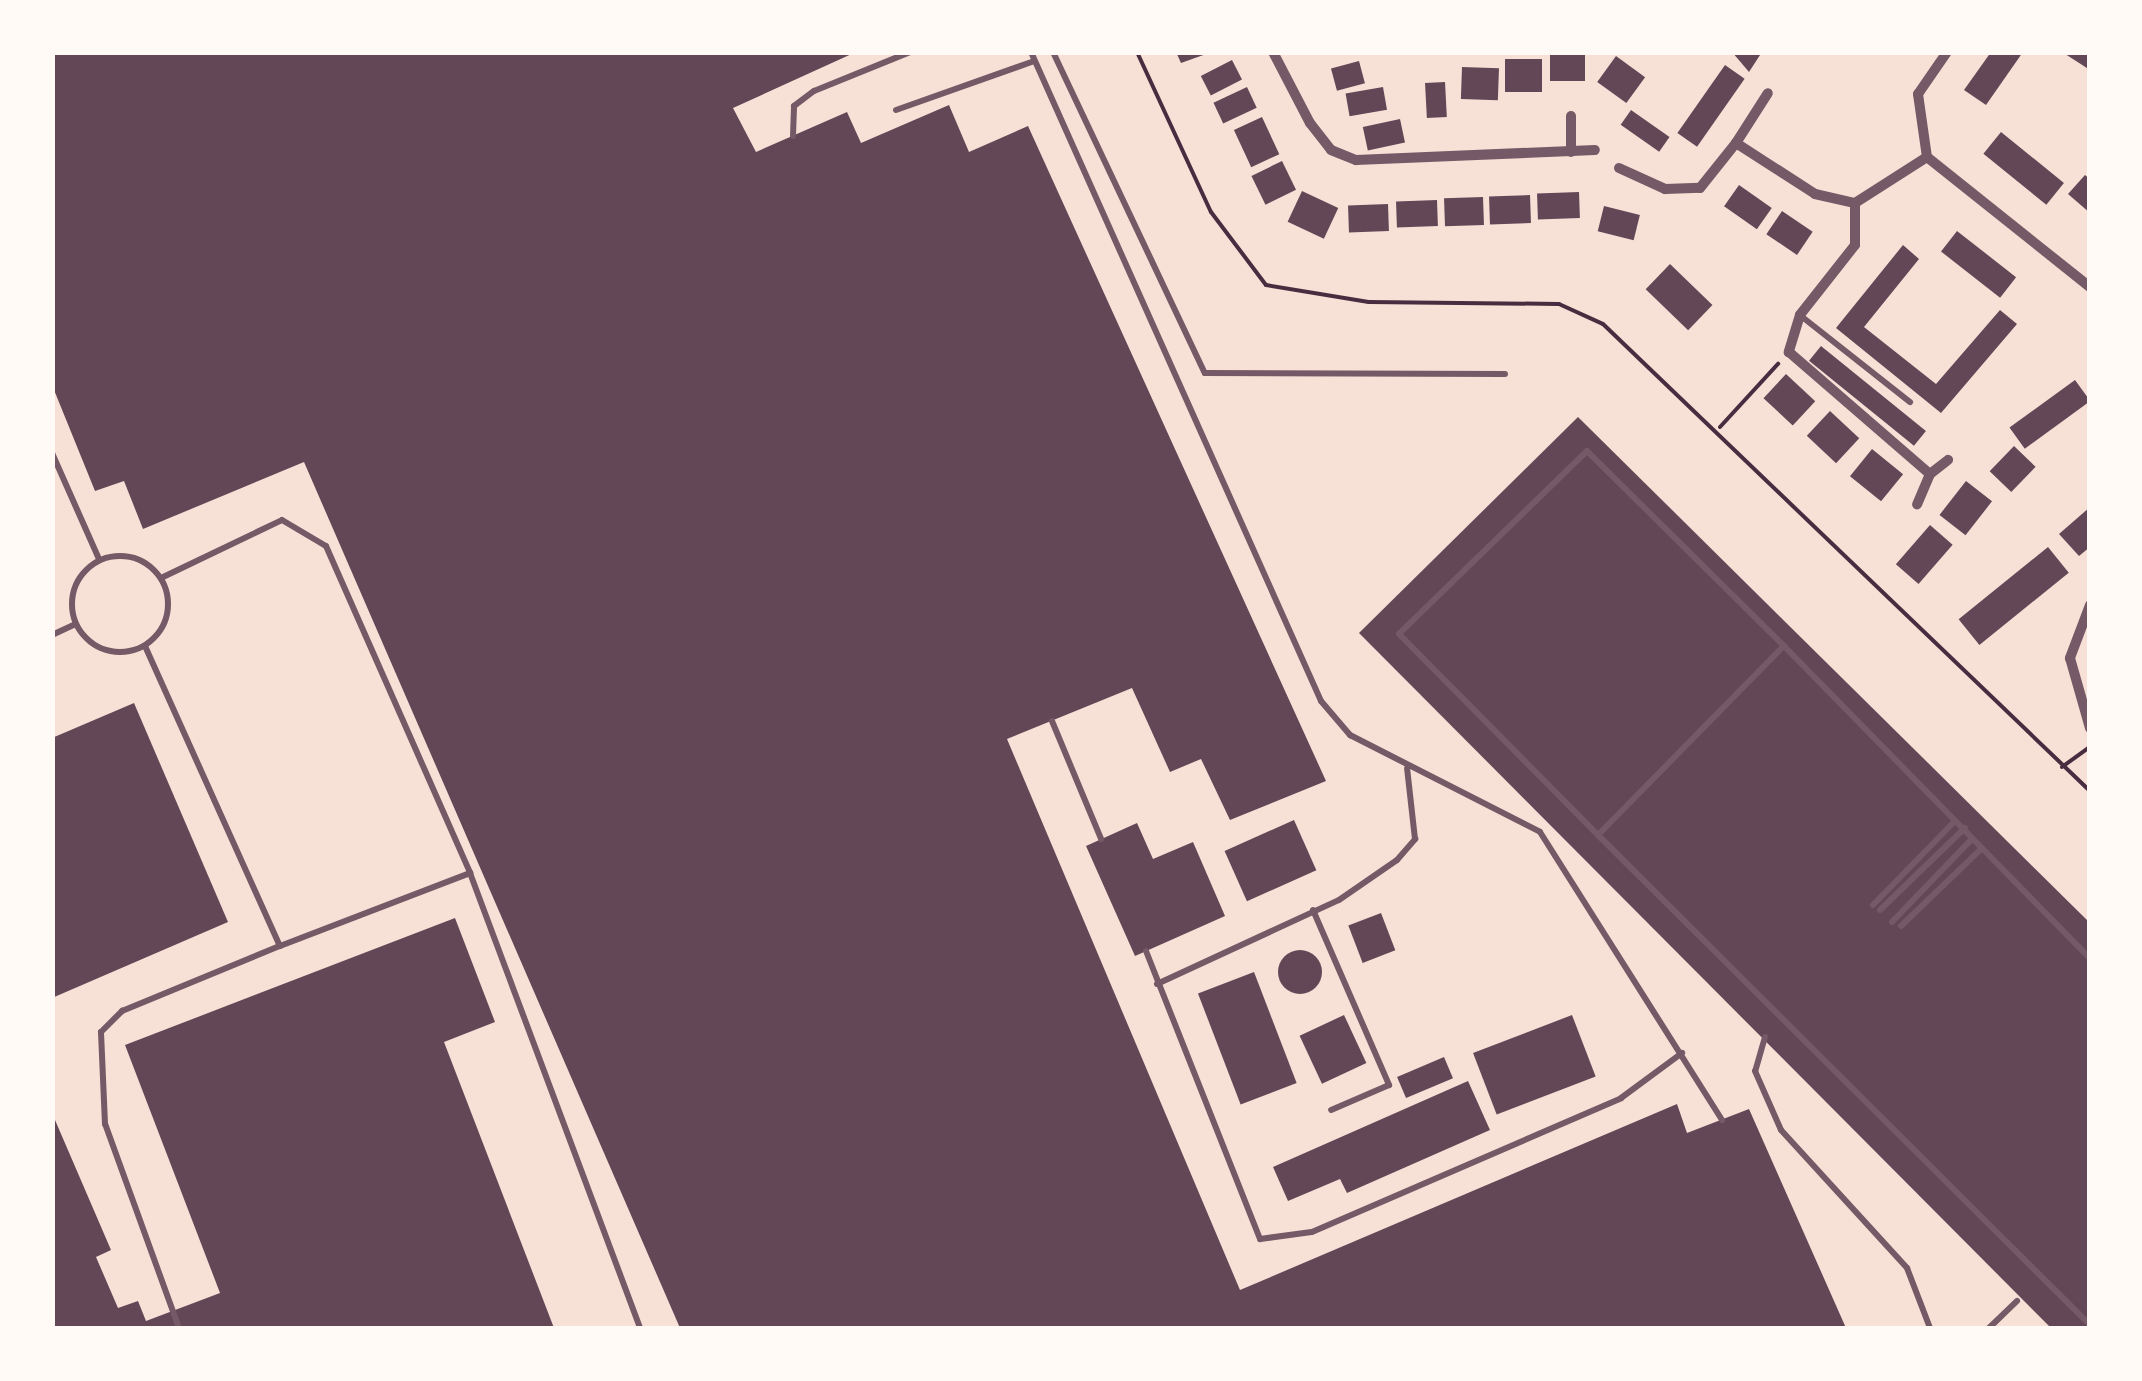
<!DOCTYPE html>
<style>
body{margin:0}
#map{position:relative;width:2142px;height:1381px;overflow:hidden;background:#f7e1d7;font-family:"Open Sans",sans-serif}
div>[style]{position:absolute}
.building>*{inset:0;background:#644757;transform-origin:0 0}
.round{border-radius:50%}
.path>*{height:4px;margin:-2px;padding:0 2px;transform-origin:2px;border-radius:2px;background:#4a2c40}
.service>*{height:6px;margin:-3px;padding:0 3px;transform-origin:3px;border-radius:3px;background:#755966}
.service>.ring{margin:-3px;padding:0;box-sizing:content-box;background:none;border:6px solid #755966;border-radius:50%}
.minor>*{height:10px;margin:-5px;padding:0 5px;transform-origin:5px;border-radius:5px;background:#755966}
span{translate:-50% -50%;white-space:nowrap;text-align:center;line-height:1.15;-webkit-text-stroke:8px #fffaf5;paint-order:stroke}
.frame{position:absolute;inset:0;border:55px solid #fffaf5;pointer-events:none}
</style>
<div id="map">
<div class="building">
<i style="clip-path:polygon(52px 52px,856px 52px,733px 108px,756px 152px,847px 112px,861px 143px,949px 105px,969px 152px,1028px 126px,1326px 781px,1230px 820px,1201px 759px,1170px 772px,1132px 688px,1007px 739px,1240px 1290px,1677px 1104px,1687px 1133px,1749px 1109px,1846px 1328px,680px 1328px,304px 462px,143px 529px,124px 481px,95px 491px,52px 385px)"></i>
<i style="clip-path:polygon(1176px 52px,1209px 52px,1209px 53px,1181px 63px)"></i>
<i style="left:1550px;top:52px;width:35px;height:29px"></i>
<i style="clip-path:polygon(1732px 52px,1762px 52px,1749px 72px)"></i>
<i style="clip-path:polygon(1991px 52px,2023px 52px,1986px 105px,1964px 90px)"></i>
<i style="clip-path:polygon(2062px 52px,2090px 52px,2090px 70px)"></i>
<i style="left:1616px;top:56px;width:36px;height:32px;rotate:36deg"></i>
<i style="left:1542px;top:59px;width:33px;height:37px;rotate:90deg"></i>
<i style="left:1232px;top:60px;width:22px;height:35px;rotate:63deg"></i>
<i style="left:1359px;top:61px;width:23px;height:29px;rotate:75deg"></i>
<i style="left:1725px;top:65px;width:24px;height:83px;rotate:35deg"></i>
<i style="left:1462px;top:67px;width:37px;height:32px;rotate:2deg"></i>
<i style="left:1445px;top:82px;width:35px;height:20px;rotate:87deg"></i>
<i style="left:1247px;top:87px;width:23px;height:37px;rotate:65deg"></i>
<i style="left:1383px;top:87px;width:23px;height:38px;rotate:80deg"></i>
<i style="left:1631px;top:110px;width:47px;height:18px;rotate:35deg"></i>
<i style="left:1262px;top:117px;width:41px;height:31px;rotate:65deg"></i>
<i style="left:1400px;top:119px;width:24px;height:38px;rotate:78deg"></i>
<i style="left:2001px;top:132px;width:81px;height:28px;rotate:39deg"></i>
<i style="left:1282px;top:161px;width:32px;height:34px;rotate:64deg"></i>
<i style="clip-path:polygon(2085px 175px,2090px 179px,2090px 213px,2068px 194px)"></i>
<i style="left:1739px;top:185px;width:40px;height:26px;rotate:35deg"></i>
<i style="left:1302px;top:191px;width:40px;height:34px;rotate:25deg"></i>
<i style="left:1579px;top:192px;width:26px;height:42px;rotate:88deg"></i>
<i style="left:1530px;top:195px;width:28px;height:41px;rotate:88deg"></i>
<i style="left:1483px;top:197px;width:28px;height:39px;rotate:88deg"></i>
<i style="left:1437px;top:200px;width:26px;height:41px;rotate:88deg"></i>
<i style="left:1388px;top:204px;width:27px;height:40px;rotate:88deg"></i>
<i style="left:1604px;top:206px;width:37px;height:26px;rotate:14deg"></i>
<i style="left:1782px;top:211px;width:37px;height:28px;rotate:34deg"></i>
<i style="left:1957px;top:231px;width:75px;height:26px;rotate:38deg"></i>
<i style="clip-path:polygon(1903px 245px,1919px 259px,1864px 327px,1936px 384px,2000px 310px,2017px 324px,1941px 413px,1836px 328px)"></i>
<i style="left:1670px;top:264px;width:59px;height:35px;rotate:44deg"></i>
<i style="left:1821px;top:346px;width:135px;height:19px;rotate:39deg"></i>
<i style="left:1786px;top:374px;width:40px;height:33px;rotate:43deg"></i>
<i style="left:2075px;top:380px;width:26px;height:81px;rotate:54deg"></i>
<i style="left:1830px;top:411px;width:40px;height:34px;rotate:43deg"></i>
<i style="clip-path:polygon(1578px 417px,2090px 923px,2090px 1328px,2051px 1328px,1359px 633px)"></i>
<i style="left:2014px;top:446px;width:30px;height:35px;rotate:44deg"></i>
<i style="left:1872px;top:449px;width:40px;height:35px;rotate:39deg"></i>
<i style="left:1966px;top:481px;width:33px;height:43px;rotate:38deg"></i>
<i style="clip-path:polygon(2090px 507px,2090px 547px,2079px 556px,2059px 534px)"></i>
<i style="left:1930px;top:525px;width:30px;height:52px;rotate:41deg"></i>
<i style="left:2048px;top:547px;width:33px;height:115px;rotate:51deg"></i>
<i style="clip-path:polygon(134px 703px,228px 922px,52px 998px,52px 738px)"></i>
<i style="left:1294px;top:820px;width:55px;height:76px;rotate:66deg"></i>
<i style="clip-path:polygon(1137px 823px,1153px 859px,1193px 842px,1225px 916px,1135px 956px,1086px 846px)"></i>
<i style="left:1381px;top:913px;width:40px;height:35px;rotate:69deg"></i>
<i style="clip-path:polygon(455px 918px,495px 1022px,444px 1042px,554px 1328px,52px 1328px,52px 1113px,111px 1250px,96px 1257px,118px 1308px,138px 1301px,146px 1321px,220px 1293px,125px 1045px)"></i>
<i class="round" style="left:1278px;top:950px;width:44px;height:44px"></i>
<i style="left:1254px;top:972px;width:119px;height:60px;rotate:69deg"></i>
<i style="left:1344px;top:1015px;width:53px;height:49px;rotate:65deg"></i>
<i style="left:1572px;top:1015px;width:66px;height:106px;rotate:69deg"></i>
<i style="left:1444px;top:1057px;width:23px;height:51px;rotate:67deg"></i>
<i style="clip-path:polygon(1468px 1081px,1490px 1130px,1347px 1193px,1340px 1179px,1288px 1201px,1273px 1167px)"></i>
</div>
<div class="path">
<i style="left:1137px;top:52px;width:176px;rotate:65.2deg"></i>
<i style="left:1211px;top:212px;width:91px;rotate:53deg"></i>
<i style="left:1266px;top:285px;width:104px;rotate:9.4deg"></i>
<i style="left:1369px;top:302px;width:190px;rotate:0.6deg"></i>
<i style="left:1559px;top:304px;width:48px;rotate:24.4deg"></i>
<i style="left:1603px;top:324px;width:675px;rotate:43.8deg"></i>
<i style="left:1720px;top:427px;width:86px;rotate:-47.4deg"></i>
<i style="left:2062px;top:767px;width:34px;rotate:-36deg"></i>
</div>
<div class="service">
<i style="left:1031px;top:52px;width:711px;rotate:65.92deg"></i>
<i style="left:1321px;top:701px;width:45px;rotate:49.5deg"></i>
<i style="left:1350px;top:735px;width:213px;rotate:27deg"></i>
<i style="left:1540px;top:832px;width:341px;rotate:57.7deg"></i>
<i style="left:1053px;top:52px;width:355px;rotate:64.7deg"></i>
<i style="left:1205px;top:373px;width:300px;rotate:0.2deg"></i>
<i style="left:896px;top:110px;width:146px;rotate:-19.5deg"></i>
<i style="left:793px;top:136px;width:30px;rotate:-88deg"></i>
<i style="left:794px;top:106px;width:25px;rotate:-37deg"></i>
<i style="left:814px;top:91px;width:104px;rotate:-22.1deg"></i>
<i style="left:1801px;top:316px;width:139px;rotate:38.3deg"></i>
<i style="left:52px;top:453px;width:116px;rotate:66.1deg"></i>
<i class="ring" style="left:72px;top:556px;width:90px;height:90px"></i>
<i style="left:161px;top:578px;width:134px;rotate:-25.6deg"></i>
<i style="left:282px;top:520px;width:51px;rotate:30.6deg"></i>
<i style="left:326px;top:546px;width:357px;rotate:66.2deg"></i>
<i style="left:52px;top:635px;width:26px;rotate:-25deg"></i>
<i style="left:145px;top:646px;width:329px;rotate:65.8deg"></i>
<i style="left:280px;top:946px;width:204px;rotate:-21deg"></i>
<i style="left:470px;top:873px;width:486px;rotate:69.5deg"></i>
<i style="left:1784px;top:646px;width:438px;rotate:45.6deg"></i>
<i style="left:1052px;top:721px;width:128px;rotate:67.4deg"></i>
<i style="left:1598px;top:835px;width:265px;rotate:-45.5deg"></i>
<i style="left:1784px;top:646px;width:277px;rotate:-135.3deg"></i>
<i style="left:1587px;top:451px;width:262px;rotate:135.8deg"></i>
<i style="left:1399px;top:634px;width:283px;rotate:45.3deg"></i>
<i style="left:1598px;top:835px;width:694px;rotate:44.88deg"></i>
<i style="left:1873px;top:905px;width:117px;rotate:-45.7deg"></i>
<i style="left:1313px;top:910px;width:191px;rotate:66.5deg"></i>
<i style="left:1389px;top:1085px;width:63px;rotate:156.7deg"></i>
<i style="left:1880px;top:910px;width:118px;rotate:-44deg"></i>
<i style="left:1892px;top:922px;width:115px;rotate:-46.1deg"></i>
<i style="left:1901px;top:926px;width:112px;rotate:-43.9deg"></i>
<i style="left:1146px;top:951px;width:310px;rotate:68.4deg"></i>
<i style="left:1260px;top:1239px;width:52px;rotate:-7.7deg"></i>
<i style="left:1312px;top:1232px;width:337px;rotate:-23.4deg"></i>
<i style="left:1621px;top:1098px;width:76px;rotate:-36.4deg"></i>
<i style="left:1157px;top:984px;width:200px;rotate:-24.8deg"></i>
<i style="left:1339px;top:900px;width:70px;rotate:-34.6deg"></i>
<i style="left:1397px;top:860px;width:28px;rotate:-49deg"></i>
<i style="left:1415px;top:839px;width:71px;rotate:-96.4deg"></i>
<i style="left:1765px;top:1037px;width:35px;rotate:106deg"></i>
<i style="left:1755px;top:1071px;width:64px;rotate:66.2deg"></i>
<i style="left:1781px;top:1130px;width:187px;rotate:47.6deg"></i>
<i style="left:1907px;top:1268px;width:64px;rotate:69deg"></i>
<i style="left:179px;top:1328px;width:217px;rotate:-109.9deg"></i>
<i style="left:105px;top:1124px;width:92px;rotate:-92.5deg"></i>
<i style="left:101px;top:1032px;width:30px;rotate:-45deg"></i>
<i style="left:122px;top:1011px;width:171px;rotate:-22.4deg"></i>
<i style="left:1989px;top:1328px;width:39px;rotate:-44deg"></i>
</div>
<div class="minor">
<i style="left:1273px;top:52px;width:80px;rotate:62.5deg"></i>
<i style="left:1310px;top:123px;width:34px;rotate:52deg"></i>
<i style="left:1331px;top:150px;width:27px;rotate:22deg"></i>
<i style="left:1356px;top:160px;width:239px;rotate:-2.4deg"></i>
<i style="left:1947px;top:52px;width:51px;rotate:124.6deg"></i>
<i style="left:1918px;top:94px;width:64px;rotate:81.9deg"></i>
<i style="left:1927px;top:157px;width:208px;rotate:38.6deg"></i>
<i style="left:1571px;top:116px;width:36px;rotate:90deg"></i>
<i style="left:1736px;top:143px;width:59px;rotate:-57.4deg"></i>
<i style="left:1619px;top:168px;width:51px;rotate:24.5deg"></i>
<i style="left:1665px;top:189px;width:35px;rotate:-2deg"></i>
<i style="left:1700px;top:188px;width:58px;rotate:-51.3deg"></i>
<i style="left:1736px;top:143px;width:94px;rotate:32.8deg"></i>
<i style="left:1815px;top:194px;width:41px;rotate:12.7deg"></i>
<i style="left:1855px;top:203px;width:85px;rotate:-32.6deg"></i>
<i style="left:1855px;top:203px;width:42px;rotate:90deg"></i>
<i style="left:1855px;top:245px;width:89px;rotate:128.2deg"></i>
<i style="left:1800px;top:315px;width:39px;rotate:107deg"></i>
<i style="left:1789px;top:352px;width:186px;rotate:40.9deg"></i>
<i style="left:1930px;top:474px;width:33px;rotate:113deg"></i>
<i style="left:1930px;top:474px;width:23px;rotate:-38deg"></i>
<i style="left:2090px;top:605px;width:57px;rotate:110.7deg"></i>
<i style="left:2070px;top:658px;width:73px;rotate:74.1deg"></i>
</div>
<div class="frame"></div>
</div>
